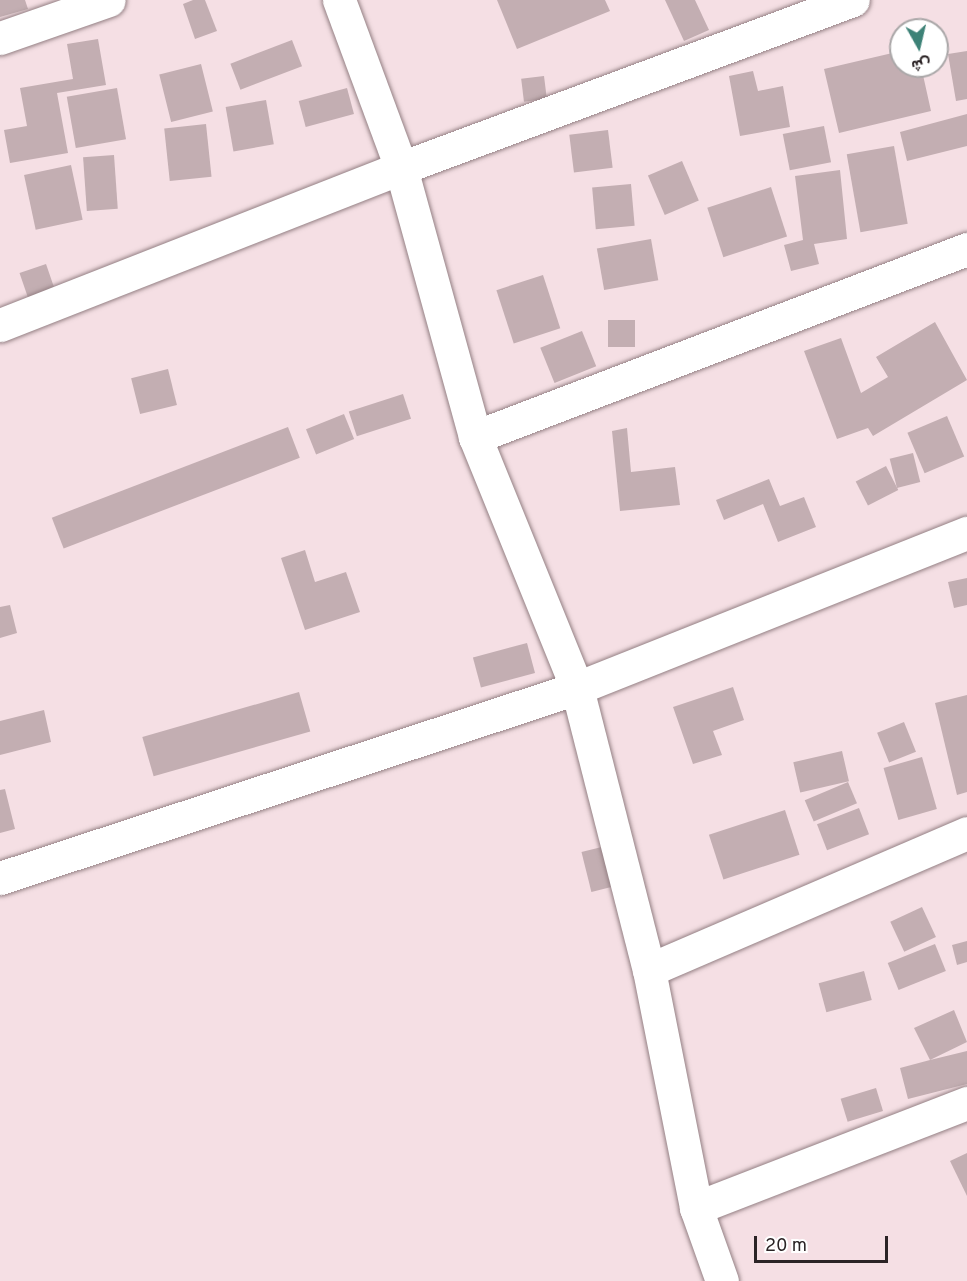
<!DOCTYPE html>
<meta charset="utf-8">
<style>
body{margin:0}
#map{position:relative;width:967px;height:1281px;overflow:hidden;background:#f5dfe4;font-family:Overpass,Vazirmatn,sans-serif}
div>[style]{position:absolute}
.building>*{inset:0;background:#c3aeb2;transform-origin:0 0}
.roads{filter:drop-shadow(0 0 2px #948084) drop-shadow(0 0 2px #948084)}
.minor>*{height:33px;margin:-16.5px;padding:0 16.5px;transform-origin:16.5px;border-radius:16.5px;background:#fff}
span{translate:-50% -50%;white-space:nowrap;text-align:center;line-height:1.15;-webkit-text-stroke:4.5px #fff;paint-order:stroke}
.north{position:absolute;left:889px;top:18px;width:60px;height:60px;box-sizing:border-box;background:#fff;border:2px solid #aaa7a8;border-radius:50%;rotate:172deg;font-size:16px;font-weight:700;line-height:24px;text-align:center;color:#2b2325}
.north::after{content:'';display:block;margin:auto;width:21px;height:27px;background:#3d8277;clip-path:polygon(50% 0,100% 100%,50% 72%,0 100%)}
.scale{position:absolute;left:754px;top:1236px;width:134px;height:27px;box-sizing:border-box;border:3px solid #2b2325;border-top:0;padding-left:8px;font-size:18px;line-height:21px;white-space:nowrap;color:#2b2325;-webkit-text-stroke:4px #fff;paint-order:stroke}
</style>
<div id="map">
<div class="building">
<i style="clip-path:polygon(0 0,25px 0,28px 9px,0 17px)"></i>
<i style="clip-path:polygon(193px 0,205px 0,217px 31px,195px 39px,183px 4px)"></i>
<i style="clip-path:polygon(497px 0,605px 0,610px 11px,517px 49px)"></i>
<i style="clip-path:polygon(665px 0,695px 0,709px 30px,684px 41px)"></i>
<i style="clip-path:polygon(98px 39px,106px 85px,57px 93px,68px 153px,10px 163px,4px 130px,27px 126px,20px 88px,73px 79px,67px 44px)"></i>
<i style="left:292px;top:40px;width:28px;height:66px;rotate:69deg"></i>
<i style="clip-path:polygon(901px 51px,901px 66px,921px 66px,931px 111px,839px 133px,824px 69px)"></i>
<i style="clip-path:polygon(967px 51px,967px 99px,956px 101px,948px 54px)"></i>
<i style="left:201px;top:64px;width:49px;height:43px;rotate:76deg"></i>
<i style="clip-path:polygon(753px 71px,758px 91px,783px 86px,790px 127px,740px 136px,729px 76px)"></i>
<i style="left:544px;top:76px;width:23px;height:23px;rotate:83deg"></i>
<i style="left:117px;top:88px;width:52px;height:51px;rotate:80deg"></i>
<i style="left:347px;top:88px;width:27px;height:50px;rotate:75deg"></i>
<i style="left:266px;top:100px;width:45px;height:41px;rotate:80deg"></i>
<i style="clip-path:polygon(967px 114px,967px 146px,907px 161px,900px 132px)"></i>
<i style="left:206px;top:124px;width:53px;height:42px;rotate:84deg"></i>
<i style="left:824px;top:126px;width:37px;height:42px;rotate:79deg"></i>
<i style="left:608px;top:130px;width:38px;height:39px;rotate:83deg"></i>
<i style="left:894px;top:146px;width:79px;height:48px;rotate:80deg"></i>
<i style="left:114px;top:155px;width:54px;height:31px;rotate:86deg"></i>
<i style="left:682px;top:161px;width:43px;height:37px;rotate:67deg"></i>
<i style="left:71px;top:165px;width:56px;height:48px;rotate:78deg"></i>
<i style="clip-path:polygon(840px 170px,847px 239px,814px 244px,819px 264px,791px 271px,784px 245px,803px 240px,795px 176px)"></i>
<i style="left:631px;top:184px;width:42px;height:39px;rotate:85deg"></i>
<i style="left:771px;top:187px;width:52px;height:67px;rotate:72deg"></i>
<i style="left:651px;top:239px;width:42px;height:55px;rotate:80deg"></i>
<i style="left:46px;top:264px;width:28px;height:28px;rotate:71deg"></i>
<i style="left:543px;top:275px;width:56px;height:49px;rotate:72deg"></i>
<i style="left:608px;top:320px;width:27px;height:27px"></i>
<i style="clip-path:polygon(935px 322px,967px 380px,873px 436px,868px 428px,837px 439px,804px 351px,841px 338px,861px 393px,888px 377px,876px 357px)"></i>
<i style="left:582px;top:331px;width:38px;height:45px;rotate:68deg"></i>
<i style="left:168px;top:369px;width:37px;height:38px;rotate:76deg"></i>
<i style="left:403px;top:394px;width:26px;height:57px;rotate:72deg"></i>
<i style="left:344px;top:414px;width:27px;height:41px;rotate:68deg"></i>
<i style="left:947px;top:416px;width:44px;height:43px;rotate:67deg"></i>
<i style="left:288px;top:427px;width:33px;height:253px;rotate:69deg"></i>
<i style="clip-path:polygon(627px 428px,631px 472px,675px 467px,680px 505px,620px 511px,612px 431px)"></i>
<i style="left:913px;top:453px;width:30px;height:24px;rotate:76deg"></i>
<i style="left:886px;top:466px;width:27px;height:34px;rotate:63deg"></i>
<i style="clip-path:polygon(769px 479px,780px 506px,804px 497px,816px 527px,778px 542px,763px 504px,724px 520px,716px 500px)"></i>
<i style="clip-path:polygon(305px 550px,315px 582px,346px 572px,360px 612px,305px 630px,281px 558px)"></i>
<i style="clip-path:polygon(967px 578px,967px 605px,954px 608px,948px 582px)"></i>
<i style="clip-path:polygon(10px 605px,17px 633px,0 638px,0 607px)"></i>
<i style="left:527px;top:643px;width:31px;height:56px;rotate:75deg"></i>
<i style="clip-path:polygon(733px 687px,744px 720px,713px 731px,722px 755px,693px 764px,673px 707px)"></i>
<i style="left:299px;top:692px;width:41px;height:163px;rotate:74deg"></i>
<i style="clip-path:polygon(967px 695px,967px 792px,957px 795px,935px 703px)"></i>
<i style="clip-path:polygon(44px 710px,51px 742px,0 755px,0 721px)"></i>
<i style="left:904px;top:722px;width:32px;height:29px;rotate:68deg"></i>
<i style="left:842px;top:751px;width:31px;height:50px;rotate:77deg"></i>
<i style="left:922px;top:757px;width:54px;height:40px;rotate:74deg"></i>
<i style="left:848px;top:782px;width:23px;height:47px;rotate:67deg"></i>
<i style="clip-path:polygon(5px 789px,15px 829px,0 833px,0 790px)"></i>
<i style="left:859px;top:808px;width:28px;height:45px;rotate:69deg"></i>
<i style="left:785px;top:810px;width:47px;height:80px;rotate:72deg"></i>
<i style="left:630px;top:840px;width:41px;height:50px;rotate:76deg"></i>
<i style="left:922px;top:907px;width:33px;height:35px;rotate:65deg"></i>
<i style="clip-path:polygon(967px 941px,967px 962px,957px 965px,952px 945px)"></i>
<i style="left:935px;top:944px;width:29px;height:51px;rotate:68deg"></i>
<i style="left:864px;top:971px;width:30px;height:47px;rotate:75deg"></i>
<i style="clip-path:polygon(954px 1010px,967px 1042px,930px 1060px,967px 1051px,967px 1084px,908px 1099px,900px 1068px,930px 1060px,914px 1028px)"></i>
<i style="left:876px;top:1088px;width:24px;height:37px;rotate:73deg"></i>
<i style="clip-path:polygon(967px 1153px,967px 1196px,950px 1161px)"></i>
</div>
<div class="roads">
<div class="minor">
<i style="left:339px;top:0;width:179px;rotate:69.7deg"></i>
<i style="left:401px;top:168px;width:279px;rotate:74.6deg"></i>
<i style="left:475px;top:437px;width:271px;rotate:67.9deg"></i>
<i style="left:577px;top:688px;width:291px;rotate:75.7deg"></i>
<i style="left:649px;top:970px;width:243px;rotate:78.8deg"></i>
<i style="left:696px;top:1208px;width:77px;rotate:70.4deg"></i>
<i style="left:0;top:38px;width:115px;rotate:-19.2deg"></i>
<i style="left:0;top:325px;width:431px;rotate:-21.4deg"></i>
<i style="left:401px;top:168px;width:482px;rotate:-20.4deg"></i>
<i style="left:475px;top:437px;width:527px;rotate:-20.91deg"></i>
<i style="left:0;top:878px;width:607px;rotate:-18.23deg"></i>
<i style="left:577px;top:688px;width:420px;rotate:-21.7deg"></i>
<i style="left:649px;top:970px;width:346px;rotate:-23.3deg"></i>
<i style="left:696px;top:1208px;width:291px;rotate:-21.2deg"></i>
</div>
</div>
<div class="north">ش</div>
<div class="scale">20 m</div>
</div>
